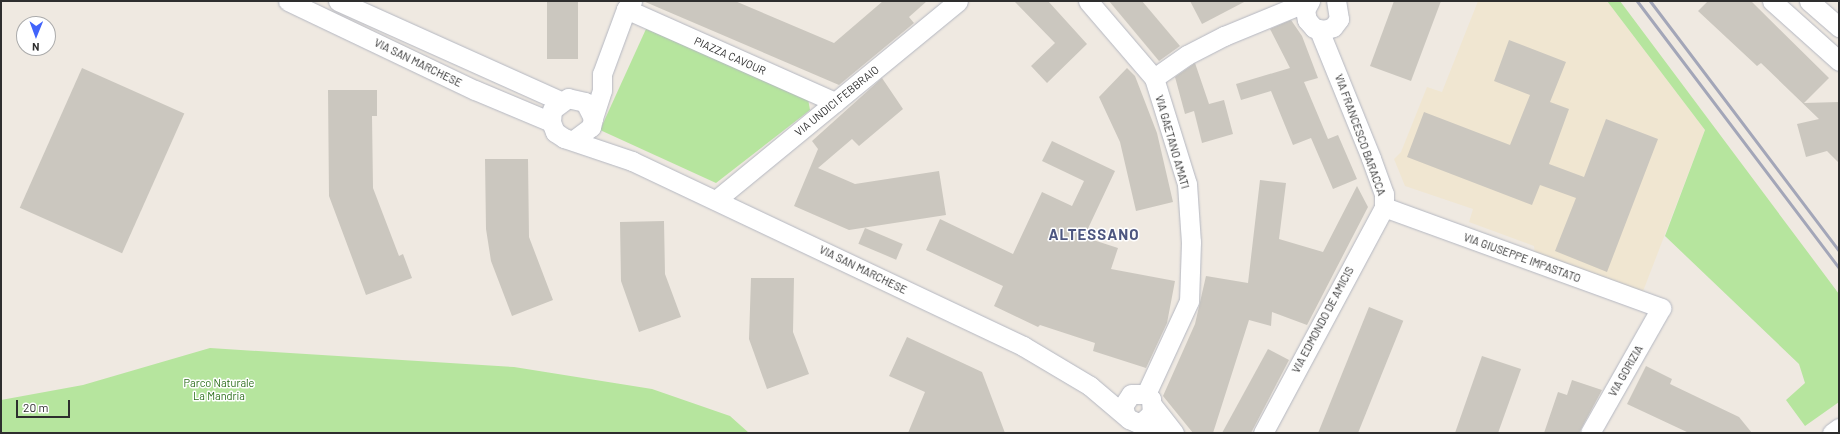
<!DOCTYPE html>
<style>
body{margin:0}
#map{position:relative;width:1840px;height:434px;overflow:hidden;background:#efe9e1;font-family:Barlow,sans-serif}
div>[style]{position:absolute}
.education>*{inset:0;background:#f0e6d1}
.green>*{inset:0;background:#b6e59e}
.building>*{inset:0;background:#cbc7bf;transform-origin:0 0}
.roads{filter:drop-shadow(0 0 1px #b4b7c1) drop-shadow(0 0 1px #b4b7c1)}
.minor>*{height:19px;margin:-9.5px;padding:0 9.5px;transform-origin:9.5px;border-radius:9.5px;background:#fff}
.rail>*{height:3px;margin:-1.5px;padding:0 1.5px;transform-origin:1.5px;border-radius:1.5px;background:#a3a6b8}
span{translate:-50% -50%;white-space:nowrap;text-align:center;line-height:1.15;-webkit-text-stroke:3px #fff;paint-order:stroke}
.street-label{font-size:11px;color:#2e2e2e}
.park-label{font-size:11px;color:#2c6e1b}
.district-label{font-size:15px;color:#4d5680;font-weight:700;letter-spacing:1px}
.frame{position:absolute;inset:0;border:2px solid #2e2e2e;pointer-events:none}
.north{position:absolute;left:16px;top:16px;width:40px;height:40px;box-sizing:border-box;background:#fff;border:1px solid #ababab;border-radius:50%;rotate:181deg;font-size:11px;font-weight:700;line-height:16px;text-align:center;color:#2e2e2e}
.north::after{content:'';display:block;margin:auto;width:14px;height:18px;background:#4264fb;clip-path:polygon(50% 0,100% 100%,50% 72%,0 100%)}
.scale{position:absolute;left:16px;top:400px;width:54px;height:18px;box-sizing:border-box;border:2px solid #2e2e2e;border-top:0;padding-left:5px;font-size:12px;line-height:14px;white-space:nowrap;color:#2e2e2e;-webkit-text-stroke:3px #fff;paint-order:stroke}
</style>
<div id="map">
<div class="education">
<i style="clip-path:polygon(1478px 1px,1607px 1px,1705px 130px,1642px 294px,1535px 254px,1534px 246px,1469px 222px,1473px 209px,1405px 186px,1394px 159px,1401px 152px,1427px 87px,1442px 92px)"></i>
</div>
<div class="green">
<i style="clip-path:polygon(1607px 1px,1620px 1px,1839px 294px,1839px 402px,1805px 426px,1786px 400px,1805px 383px,1799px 364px,1665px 236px,1705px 130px)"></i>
<i style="clip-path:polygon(646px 29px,807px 93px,810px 110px,716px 183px,600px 130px)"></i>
<i style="clip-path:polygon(210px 348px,514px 367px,652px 389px,730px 416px,749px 433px,1px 433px,1px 400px,83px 385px)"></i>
</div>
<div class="building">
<i style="left:547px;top:1px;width:31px;height:58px"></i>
<i style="clip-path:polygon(643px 1px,735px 1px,834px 43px,883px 1px,927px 1px,909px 17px,914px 23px,839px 85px)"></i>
<i style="clip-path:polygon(1014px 1px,1048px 1px,1087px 44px,1047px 83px,1031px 66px,1055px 43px)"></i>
<i style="clip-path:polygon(1109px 1px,1142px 1px,1180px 46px,1159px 61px)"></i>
<i style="clip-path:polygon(1190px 1px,1246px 1px,1202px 24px)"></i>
<i style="clip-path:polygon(1394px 1px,1441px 1px,1411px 81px,1370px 66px)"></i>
<i style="clip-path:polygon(1708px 1px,1751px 1px,1829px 78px,1804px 103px,1839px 102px,1839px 163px,1827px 151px,1806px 157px,1797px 124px,1819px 119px,1761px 63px,1757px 66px,1698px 11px)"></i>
<i style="clip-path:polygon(1291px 20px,1302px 36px,1318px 78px,1304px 82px,1328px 139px,1338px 135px,1357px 179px,1333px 189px,1311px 138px,1293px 145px,1271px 91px,1241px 100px,1236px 84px,1290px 68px,1270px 29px)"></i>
<i style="clip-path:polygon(1509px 40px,1566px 62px,1550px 102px,1569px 109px,1549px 164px,1584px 177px,1606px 119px,1658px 139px,1607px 272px,1555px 251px,1576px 198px,1540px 185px,1532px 205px,1407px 157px,1424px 112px,1510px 145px,1530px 95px,1494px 81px)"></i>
<i style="clip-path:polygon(1195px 63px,1209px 104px,1224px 100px,1233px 134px,1202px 143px,1194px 111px,1185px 114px,1175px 77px)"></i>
<i style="left:82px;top:68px;width:112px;height:153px;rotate:24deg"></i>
<i style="clip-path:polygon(1127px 68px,1135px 76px,1157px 133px,1173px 202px,1136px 211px,1120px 142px,1099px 97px)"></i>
<i style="clip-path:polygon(882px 78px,903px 109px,859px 146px,852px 139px,818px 168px,855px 184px,939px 171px,946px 215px,849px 230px,794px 206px,818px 149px,812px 141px)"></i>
<i style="clip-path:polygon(328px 90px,377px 90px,377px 116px,372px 116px,373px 188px,399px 256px,403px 254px,412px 278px,366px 295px,329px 196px)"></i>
<i style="clip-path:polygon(1052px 141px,1115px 171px,1084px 237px,1118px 248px,1111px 269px,1175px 281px,1167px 323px,1146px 368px,1093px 351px,1095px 343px,1040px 325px,1038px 327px,994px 306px,1003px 286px,926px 250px,940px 219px,1013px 254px,1042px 192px,1072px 206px,1084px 181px,1042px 161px)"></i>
<i style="clip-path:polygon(485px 159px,528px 159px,529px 237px,553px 300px,512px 316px,491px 261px,486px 229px)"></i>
<i style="clip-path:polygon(1260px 180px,1286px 183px,1279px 239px,1323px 252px,1357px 186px,1368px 207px,1307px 325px,1272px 312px,1271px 326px,1249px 320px,1213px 433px,1193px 433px,1163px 396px,1195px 324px,1206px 276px,1248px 283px)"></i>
<i style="clip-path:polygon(664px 221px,665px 274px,681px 317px,639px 332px,621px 281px,620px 222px)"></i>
<i style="left:865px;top:228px;width:41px;height:17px;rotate:23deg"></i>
<i style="clip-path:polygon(751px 278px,794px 278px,793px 332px,809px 374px,767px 389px,749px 339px)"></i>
<i style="left:1369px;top:307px;width:37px;height:136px;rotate:22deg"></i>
<i style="clip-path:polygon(907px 337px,982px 372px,1005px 433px,908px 433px,925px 392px,889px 376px)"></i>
<i style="clip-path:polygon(1268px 349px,1289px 360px,1251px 433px,1222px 433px)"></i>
<i style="clip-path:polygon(1482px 356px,1521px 369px,1498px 433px,1455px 433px)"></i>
<i style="clip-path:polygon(1646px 366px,1672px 379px,1670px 384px,1739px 417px,1752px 433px,1689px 433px,1627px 404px)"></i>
<i style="clip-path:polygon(1572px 380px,1602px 390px,1579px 433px,1544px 433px,1558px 392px,1567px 395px)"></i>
</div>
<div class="roads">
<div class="minor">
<i style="left:288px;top:1px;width:207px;rotate:25.5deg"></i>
<i style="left:475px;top:90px;width:82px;rotate:22.8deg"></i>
<i style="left:338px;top:1px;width:243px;rotate:24.2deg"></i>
<i style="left:1088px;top:1px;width:101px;rotate:49.4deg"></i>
<i style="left:1154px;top:78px;width:111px;rotate:72.7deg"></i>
<i style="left:1187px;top:184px;width:58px;rotate:86.1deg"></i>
<i style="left:1191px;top:242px;width:59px;rotate:91.9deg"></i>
<i style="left:1189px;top:301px;width:102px;rotate:114.8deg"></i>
<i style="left:1310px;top:1px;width:10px;rotate:119deg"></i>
<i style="left:1305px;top:10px;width:10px;rotate:79deg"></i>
<i style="left:1307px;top:20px;width:11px;rotate:49deg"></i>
<i style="left:1314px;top:28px;width:10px;rotate:11deg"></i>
<i style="left:1324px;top:30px;width:9px;rotate:-18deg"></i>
<i style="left:1333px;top:27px;width:10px;rotate:-53deg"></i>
<i style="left:1339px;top:19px;width:18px;rotate:-99deg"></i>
<i style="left:1772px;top:1px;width:90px;rotate:41.8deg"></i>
<i style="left:1809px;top:1px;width:40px;rotate:41deg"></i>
<i style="left:626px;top:9px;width:229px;rotate:24deg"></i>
<i style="left:1154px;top:78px;width:40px;rotate:-34.9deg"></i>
<i style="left:1187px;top:55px;width:42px;rotate:-27.2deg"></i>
<i style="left:1224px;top:36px;width:92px;rotate:-22.4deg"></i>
<i style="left:593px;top:118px;width:29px;rotate:-72deg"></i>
<i style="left:602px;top:90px;width:16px;rotate:-90deg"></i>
<i style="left:602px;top:74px;width:69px;rotate:-69.7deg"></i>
<i style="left:626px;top:9px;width:10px;rotate:-53deg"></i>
<i style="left:575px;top:139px;width:20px;rotate:-37deg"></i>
<i style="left:591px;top:127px;width:9px;rotate:-77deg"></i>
<i style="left:593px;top:118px;width:18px;rotate:-117deg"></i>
<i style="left:585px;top:102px;width:17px;rotate:-167deg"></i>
<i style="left:568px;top:98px;width:20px;rotate:143deg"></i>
<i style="left:552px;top:110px;width:12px;rotate:95deg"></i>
<i style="left:551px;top:122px;width:11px;rotate:68deg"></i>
<i style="left:555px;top:132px;width:11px;rotate:34deg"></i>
<i style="left:564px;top:138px;width:72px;rotate:18.7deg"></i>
<i style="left:632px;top:161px;width:433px;rotate:25.3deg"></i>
<i style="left:1023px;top:346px;width:78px;rotate:30.8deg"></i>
<i style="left:1090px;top:386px;width:51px;rotate:40.2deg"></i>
<i style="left:1129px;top:419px;width:34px;rotate:24deg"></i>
<i style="left:716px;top:200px;width:313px;rotate:-39.4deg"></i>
<i style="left:1384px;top:207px;width:295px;rotate:20deg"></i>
<i style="left:1661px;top:308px;width:144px;rotate:119.6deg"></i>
<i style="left:1153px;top:406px;width:34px;rotate:52deg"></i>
<i style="left:1125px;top:413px;width:7px;rotate:-106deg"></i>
<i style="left:1123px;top:406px;width:14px;rotate:-56deg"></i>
<i style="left:1131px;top:394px;width:15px"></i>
<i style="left:1146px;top:394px;width:7px;rotate:45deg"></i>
<i style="left:1151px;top:399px;width:14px;rotate:86deg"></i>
<i style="left:1152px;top:413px;width:13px;rotate:138deg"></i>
<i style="left:1142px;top:422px;width:6px;rotate:180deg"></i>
<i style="left:1263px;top:433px;width:256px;rotate:-61.8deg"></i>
<i style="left:1384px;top:207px;width:13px;rotate:-90deg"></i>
<i style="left:1384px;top:194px;width:38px;rotate:-110deg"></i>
<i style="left:1371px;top:158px;width:138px;rotate:-112.1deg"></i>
<i style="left:1832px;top:433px;width:9px;rotate:-36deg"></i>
</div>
</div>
<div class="rail">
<i style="left:1637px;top:1px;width:335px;rotate:52.9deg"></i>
<i style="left:1650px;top:1px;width:313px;rotate:52.9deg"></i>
</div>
<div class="street-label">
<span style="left:730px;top:56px;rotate:24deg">PIAZZA CAVOUR</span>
<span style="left:418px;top:63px;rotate:26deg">VIA SAN MARCHESE</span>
<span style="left:837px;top:101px;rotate:-39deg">VIA UNDICI FEBBRAIO</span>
<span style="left:1360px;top:135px;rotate:70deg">VIA FRANCESCO BARACCA</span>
<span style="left:1172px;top:142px;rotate:74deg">VIA GAETANO AMATI</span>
<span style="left:1522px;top:258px;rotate:20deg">VIA GIUSEPPE IMPASTATO</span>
<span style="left:863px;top:270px;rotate:26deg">VIA SAN MARCHESE</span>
<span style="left:1323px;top:320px;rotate:-62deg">VIA EDMONDO DE AMICIS</span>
<span style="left:1626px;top:371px;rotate:-60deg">VIA GORIZIA</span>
</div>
<div class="park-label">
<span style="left:219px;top:390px">Parco Naturale<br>La Mandria</span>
</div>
<div class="district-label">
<span style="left:1094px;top:235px">ALTESSANO</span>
</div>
<div class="frame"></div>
<div class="north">N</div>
<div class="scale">20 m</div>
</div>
